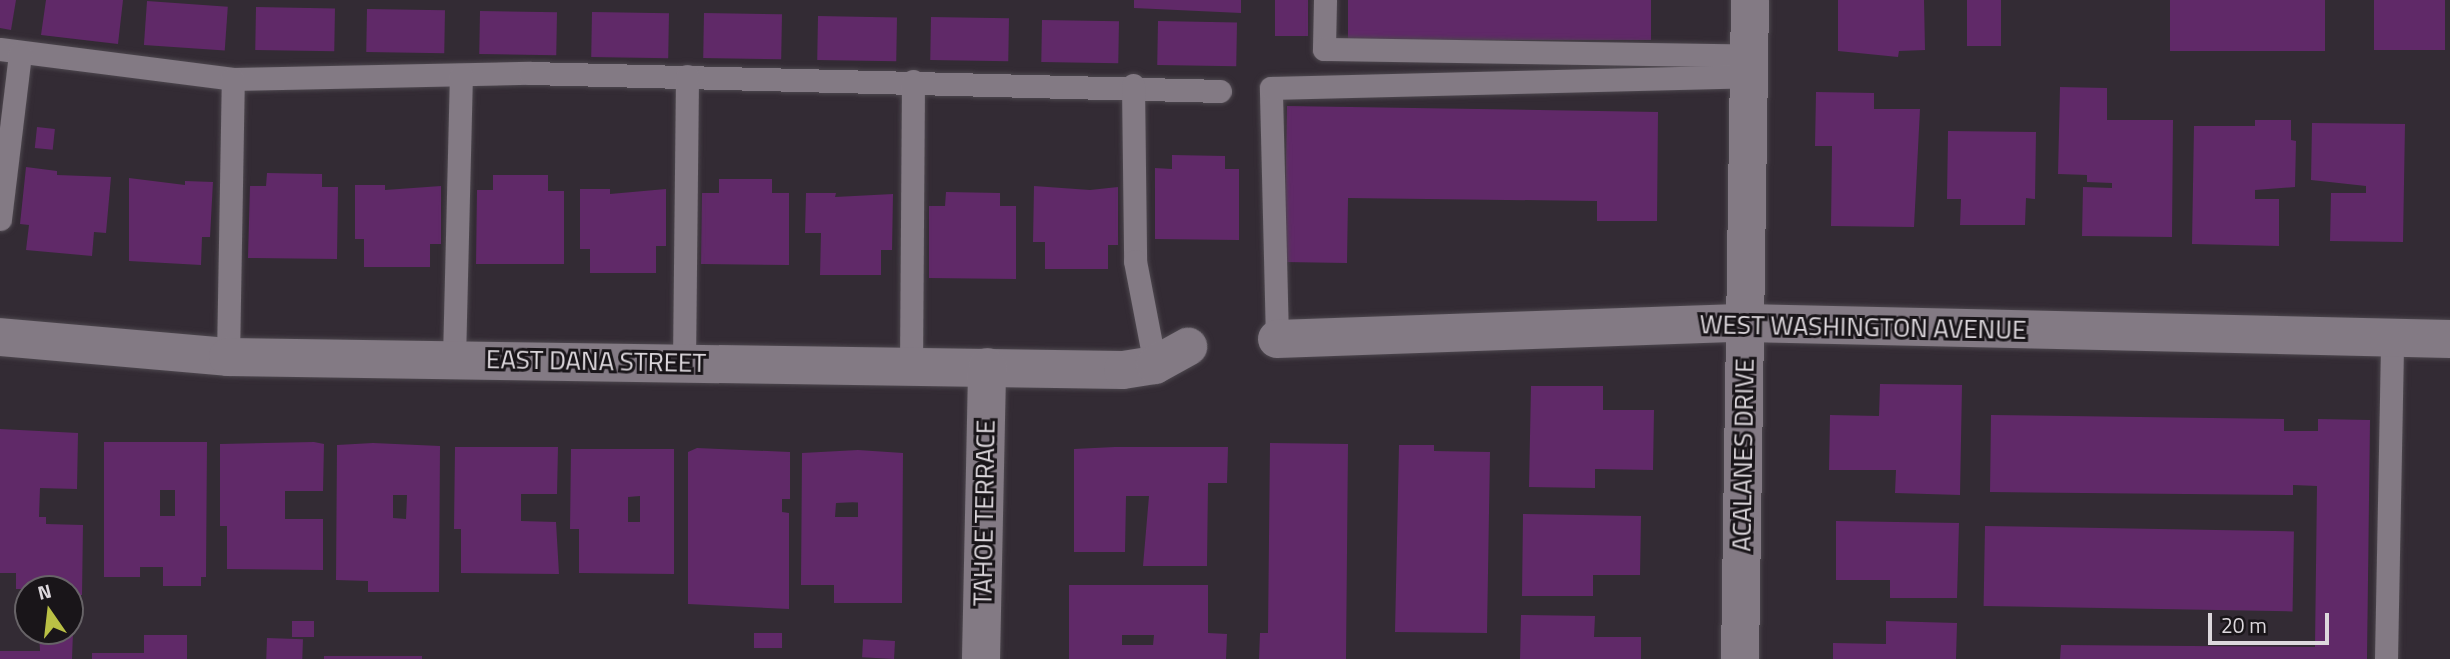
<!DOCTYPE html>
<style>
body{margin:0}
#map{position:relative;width:2450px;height:659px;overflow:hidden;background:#332b34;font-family:"Titillium Web",sans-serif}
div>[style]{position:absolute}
.building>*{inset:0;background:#602968;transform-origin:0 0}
.roads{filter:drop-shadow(0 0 2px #4d474e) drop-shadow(0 0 2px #4d474e)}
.service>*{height:23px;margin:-11.5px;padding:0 11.5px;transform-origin:11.5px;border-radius:11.5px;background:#837a84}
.minor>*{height:38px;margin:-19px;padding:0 19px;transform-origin:19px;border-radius:19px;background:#837a84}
span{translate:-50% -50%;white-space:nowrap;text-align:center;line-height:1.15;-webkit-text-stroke:6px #191519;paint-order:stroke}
.street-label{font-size:26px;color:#ddd8dd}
.north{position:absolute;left:14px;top:575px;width:70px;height:70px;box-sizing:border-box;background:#191519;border:2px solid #676367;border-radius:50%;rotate:346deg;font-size:19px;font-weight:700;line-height:28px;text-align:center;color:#ddd8dd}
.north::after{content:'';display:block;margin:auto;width:24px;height:32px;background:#bac045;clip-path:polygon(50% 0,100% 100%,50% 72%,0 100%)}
.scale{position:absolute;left:2208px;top:613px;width:121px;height:32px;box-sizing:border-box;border:4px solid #ddd8dd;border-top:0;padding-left:9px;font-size:21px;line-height:24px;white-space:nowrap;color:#ddd8dd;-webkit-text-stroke:5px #191519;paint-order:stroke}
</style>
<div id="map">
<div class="building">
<i style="clip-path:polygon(0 0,16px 0,11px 30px,0 28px)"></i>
<i style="clip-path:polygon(46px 0,123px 0,118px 44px,41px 35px)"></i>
<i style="clip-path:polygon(1134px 0,1241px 0,1241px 13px,1134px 8px)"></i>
<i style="left:1275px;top:0;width:33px;height:36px"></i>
<i style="left:1348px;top:0;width:303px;height:40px"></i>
<i style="clip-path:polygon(1838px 0,1924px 0,1925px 50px,1899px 51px,1898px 57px,1838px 51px)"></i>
<i style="left:1967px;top:0;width:34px;height:46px"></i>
<i style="left:2170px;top:0;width:155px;height:51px"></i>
<i style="left:2374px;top:0;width:71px;height:50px"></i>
<i style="left:147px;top:1px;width:81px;height:44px;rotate:4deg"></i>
<i style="left:256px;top:7px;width:79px;height:43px;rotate:1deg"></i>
<i style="left:367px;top:9px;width:78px;height:43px;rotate:1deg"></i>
<i style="left:480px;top:11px;width:77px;height:43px;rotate:1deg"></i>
<i style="left:592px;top:12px;width:77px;height:45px;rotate:1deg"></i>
<i style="left:704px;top:13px;width:78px;height:45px;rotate:1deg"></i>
<i style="left:818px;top:16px;width:79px;height:44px;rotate:1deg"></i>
<i style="left:931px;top:17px;width:78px;height:43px;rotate:1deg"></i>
<i style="left:1042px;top:20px;width:77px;height:42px;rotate:1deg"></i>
<i style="left:1158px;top:21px;width:79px;height:44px;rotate:1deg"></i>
<i style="clip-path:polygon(2060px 87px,2107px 88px,2107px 120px,2173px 120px,2172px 237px,2082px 236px,2083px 187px,2112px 188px,2112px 183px,2087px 182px,2087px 175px,2058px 174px)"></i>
<i style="clip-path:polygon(1816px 92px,1874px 93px,1874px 109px,1920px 109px,1914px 227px,1831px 226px,1832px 146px,1815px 146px)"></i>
<i style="clip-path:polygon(1287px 106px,1658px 112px,1657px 221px,1597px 221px,1597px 201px,1348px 198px,1347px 263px,1284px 262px)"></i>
<i style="clip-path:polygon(2255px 120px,2291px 120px,2291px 140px,2296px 141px,2295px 187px,2255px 190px,2255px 199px,2279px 199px,2279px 246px,2192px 244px,2194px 126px,2255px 126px)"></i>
<i style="clip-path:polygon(2312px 123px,2405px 124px,2403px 242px,2330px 241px,2331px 193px,2366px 193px,2366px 186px,2311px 180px)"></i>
<i style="left:37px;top:127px;width:18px;height:21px;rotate:6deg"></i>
<i style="clip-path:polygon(1948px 131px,2036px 132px,2035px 199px,2026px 198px,2025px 225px,1960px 225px,1961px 199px,1947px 199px)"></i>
<i style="clip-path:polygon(1172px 155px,1225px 156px,1225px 169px,1239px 169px,1239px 240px,1155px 239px,1155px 168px,1172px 169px)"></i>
<i style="clip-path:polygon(26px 167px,57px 171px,57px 175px,111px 177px,106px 233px,94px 232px,92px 256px,26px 250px,29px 225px,20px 224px)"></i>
<i style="clip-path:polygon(267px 173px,322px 174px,322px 187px,338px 187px,337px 259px,248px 258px,250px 186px,266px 186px)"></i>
<i style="clip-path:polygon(493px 175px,548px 175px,548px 191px,564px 191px,564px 264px,476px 264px,477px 190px,493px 190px)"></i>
<i style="clip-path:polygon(129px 178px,185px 185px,185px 181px,213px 182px,210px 237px,202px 237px,201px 265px,129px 261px)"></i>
<i style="clip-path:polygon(719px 179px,772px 179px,772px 193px,789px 193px,789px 265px,701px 264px,702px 193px,719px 193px)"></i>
<i style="clip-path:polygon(355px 185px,385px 185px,385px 190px,441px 186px,441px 244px,430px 244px,430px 267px,364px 267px,364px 239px,355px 239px)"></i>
<i style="clip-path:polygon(1034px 186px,1090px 190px,1118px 187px,1118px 245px,1108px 245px,1108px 269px,1045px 269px,1045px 242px,1033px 242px)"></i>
<i style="clip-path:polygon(580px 189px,610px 189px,610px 194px,666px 189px,666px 246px,656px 246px,656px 273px,590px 273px,590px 249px,580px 249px)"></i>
<i style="clip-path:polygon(946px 192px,1000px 193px,1000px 206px,1016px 206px,1016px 279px,929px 278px,929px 206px,945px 206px)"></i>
<i style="clip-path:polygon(806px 193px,836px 193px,835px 197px,893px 194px,892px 250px,881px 250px,881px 275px,820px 275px,821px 233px,805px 233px)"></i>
<i style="clip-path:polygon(1880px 384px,1962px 385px,1960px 495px,1895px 493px,1896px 470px,1829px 470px,1830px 415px,1879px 416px)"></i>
<i style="clip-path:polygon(1531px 386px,1603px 386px,1603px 410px,1654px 410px,1653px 470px,1595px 469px,1595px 488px,1529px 487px)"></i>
<i style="clip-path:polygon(1991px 415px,2284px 419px,2284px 431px,2318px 431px,2318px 419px,2370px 420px,2367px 659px,2060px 659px,2061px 645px,2315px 647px,2317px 486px,2293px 485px,2293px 495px,1990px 492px)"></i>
<i style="clip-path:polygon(0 429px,78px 433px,77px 489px,40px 488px,39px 517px,46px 517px,46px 524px,83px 525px,82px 595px,70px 595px,70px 589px,16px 589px,16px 573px,0 573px)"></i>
<i style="clip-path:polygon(evenodd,104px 442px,207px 442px,206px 577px,201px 577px,201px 586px,163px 586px,163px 567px,140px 567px,140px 577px,104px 577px,104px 442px,160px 490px,175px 490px,175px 516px,160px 516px,160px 490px)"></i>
<i style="clip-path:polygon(314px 442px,324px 444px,323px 491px,285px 491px,285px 519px,323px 519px,323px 570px,227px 569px,227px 526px,220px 526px,220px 444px)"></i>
<i style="clip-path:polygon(evenodd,373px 443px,440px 446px,439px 592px,368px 592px,368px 581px,336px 580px,337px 445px,373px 443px,393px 495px,407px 495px,406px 519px,393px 518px,393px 495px)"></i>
<i style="clip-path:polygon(1270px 443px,1348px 444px,1346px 659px,1259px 659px,1260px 633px,1268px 633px)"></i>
<i style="clip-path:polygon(1399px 445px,1434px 445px,1434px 451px,1490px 452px,1487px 633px,1395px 632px)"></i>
<i style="clip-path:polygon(455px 447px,558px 447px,557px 494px,521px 494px,521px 521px,556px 522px,559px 574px,461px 573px,461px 529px,454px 529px)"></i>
<i style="clip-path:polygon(1115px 447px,1228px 447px,1227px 483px,1208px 483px,1207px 566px,1143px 566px,1149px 496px,1126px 496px,1125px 552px,1074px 552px,1074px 449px)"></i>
<i style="clip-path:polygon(697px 448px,790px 452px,790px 499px,782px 499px,782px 512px,789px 513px,789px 609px,688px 604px,688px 452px)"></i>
<i style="clip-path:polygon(evenodd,571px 449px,674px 449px,674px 574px,579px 573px,579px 529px,570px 529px,571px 449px,640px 496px,640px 522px,628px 522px,628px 497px,640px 496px)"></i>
<i style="clip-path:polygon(evenodd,858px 450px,903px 453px,902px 603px,834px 603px,834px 585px,801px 585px,802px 453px,858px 450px,858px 502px,858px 517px,835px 517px,836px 503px,858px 502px)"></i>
<i style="clip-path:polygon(1523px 514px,1641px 516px,1640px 575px,1593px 575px,1593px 596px,1522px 596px)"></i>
<i style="clip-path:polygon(1836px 521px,1959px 523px,1957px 598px,1890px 598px,1890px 580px,1836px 580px)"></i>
<i style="left:1985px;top:526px;width:309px;height:80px;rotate:1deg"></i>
<i style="clip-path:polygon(evenodd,1069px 585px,1208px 585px,1208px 633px,1227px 634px,1226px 659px,1069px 659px,1069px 585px,1122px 635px,1154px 635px,1153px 645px,1122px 645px,1122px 635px)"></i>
<i style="clip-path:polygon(1521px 615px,1595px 616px,1594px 637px,1641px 637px,1641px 659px,1520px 659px)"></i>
<i style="left:292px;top:621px;width:22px;height:16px"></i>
<i style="clip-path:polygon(1886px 621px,1957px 623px,1956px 659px,1833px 659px,1833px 643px,1886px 644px)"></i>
<i style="clip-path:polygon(39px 632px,73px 632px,72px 659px,0 659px,0 651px,40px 651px)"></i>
<i style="left:754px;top:633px;width:28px;height:15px"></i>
<i style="clip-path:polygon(144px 635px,187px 635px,187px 659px,92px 659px,92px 653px,144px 653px)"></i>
<i style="left:267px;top:638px;width:36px;height:21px;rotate:2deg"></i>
<i style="left:895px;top:641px;width:18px;height:32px;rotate:93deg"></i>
<i style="left:324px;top:656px;width:98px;height:3px"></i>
</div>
<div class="roads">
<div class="service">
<i style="left:1325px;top:0;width:49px;rotate:91.2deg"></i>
<i style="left:1324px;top:49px;width:425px;rotate:0.9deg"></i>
<i style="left:0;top:49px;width:235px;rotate:7.3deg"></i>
<i style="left:233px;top:79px;width:297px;rotate:-1.2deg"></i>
<i style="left:530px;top:73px;width:690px;rotate:1.49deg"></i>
<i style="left:1133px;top:85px;width:176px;rotate:89.3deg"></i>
<i style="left:1135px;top:261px;width:106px;rotate:79.1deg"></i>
<i style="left:0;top:219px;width:167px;rotate:-83.1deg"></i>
<i style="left:1277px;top:339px;width:251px;rotate:-91.4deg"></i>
<i style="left:1271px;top:88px;width:478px;rotate:-1.4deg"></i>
<i style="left:228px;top:357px;width:278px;rotate:-89deg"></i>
<i style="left:454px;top:359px;width:284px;rotate:-88.6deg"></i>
<i style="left:684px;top:363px;width:287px;rotate:-89.4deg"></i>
<i style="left:911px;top:367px;width:286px;rotate:-89.6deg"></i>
<i style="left:2386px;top:659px;width:321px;rotate:-88.9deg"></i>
</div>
<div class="minor">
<i style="left:0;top:337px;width:229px;rotate:5deg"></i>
<i style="left:228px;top:357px;width:895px;rotate:0.83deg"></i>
<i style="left:1123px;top:370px;width:32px;rotate:-9deg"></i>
<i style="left:1155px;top:365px;width:38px;rotate:-29deg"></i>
<i style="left:1277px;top:339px;width:469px;rotate:-2deg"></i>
<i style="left:1746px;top:323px;width:704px;rotate:1.3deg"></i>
<i style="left:981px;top:659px;width:292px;rotate:-88.8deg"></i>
<i style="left:1740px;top:659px;width:659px;rotate:-89.13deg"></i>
</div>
</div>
<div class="street-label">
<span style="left:1863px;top:327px;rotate:1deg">WEST WASHINGTON AVENUE</span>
<span style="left:596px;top:361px;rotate:1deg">EAST DANA STREET</span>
<span style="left:1743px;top:455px;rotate:-89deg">ACALANES DRIVE</span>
<span style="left:984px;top:513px;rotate:-89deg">TAHOE TERRACE</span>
</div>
<div class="north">N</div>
<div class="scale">20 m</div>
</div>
